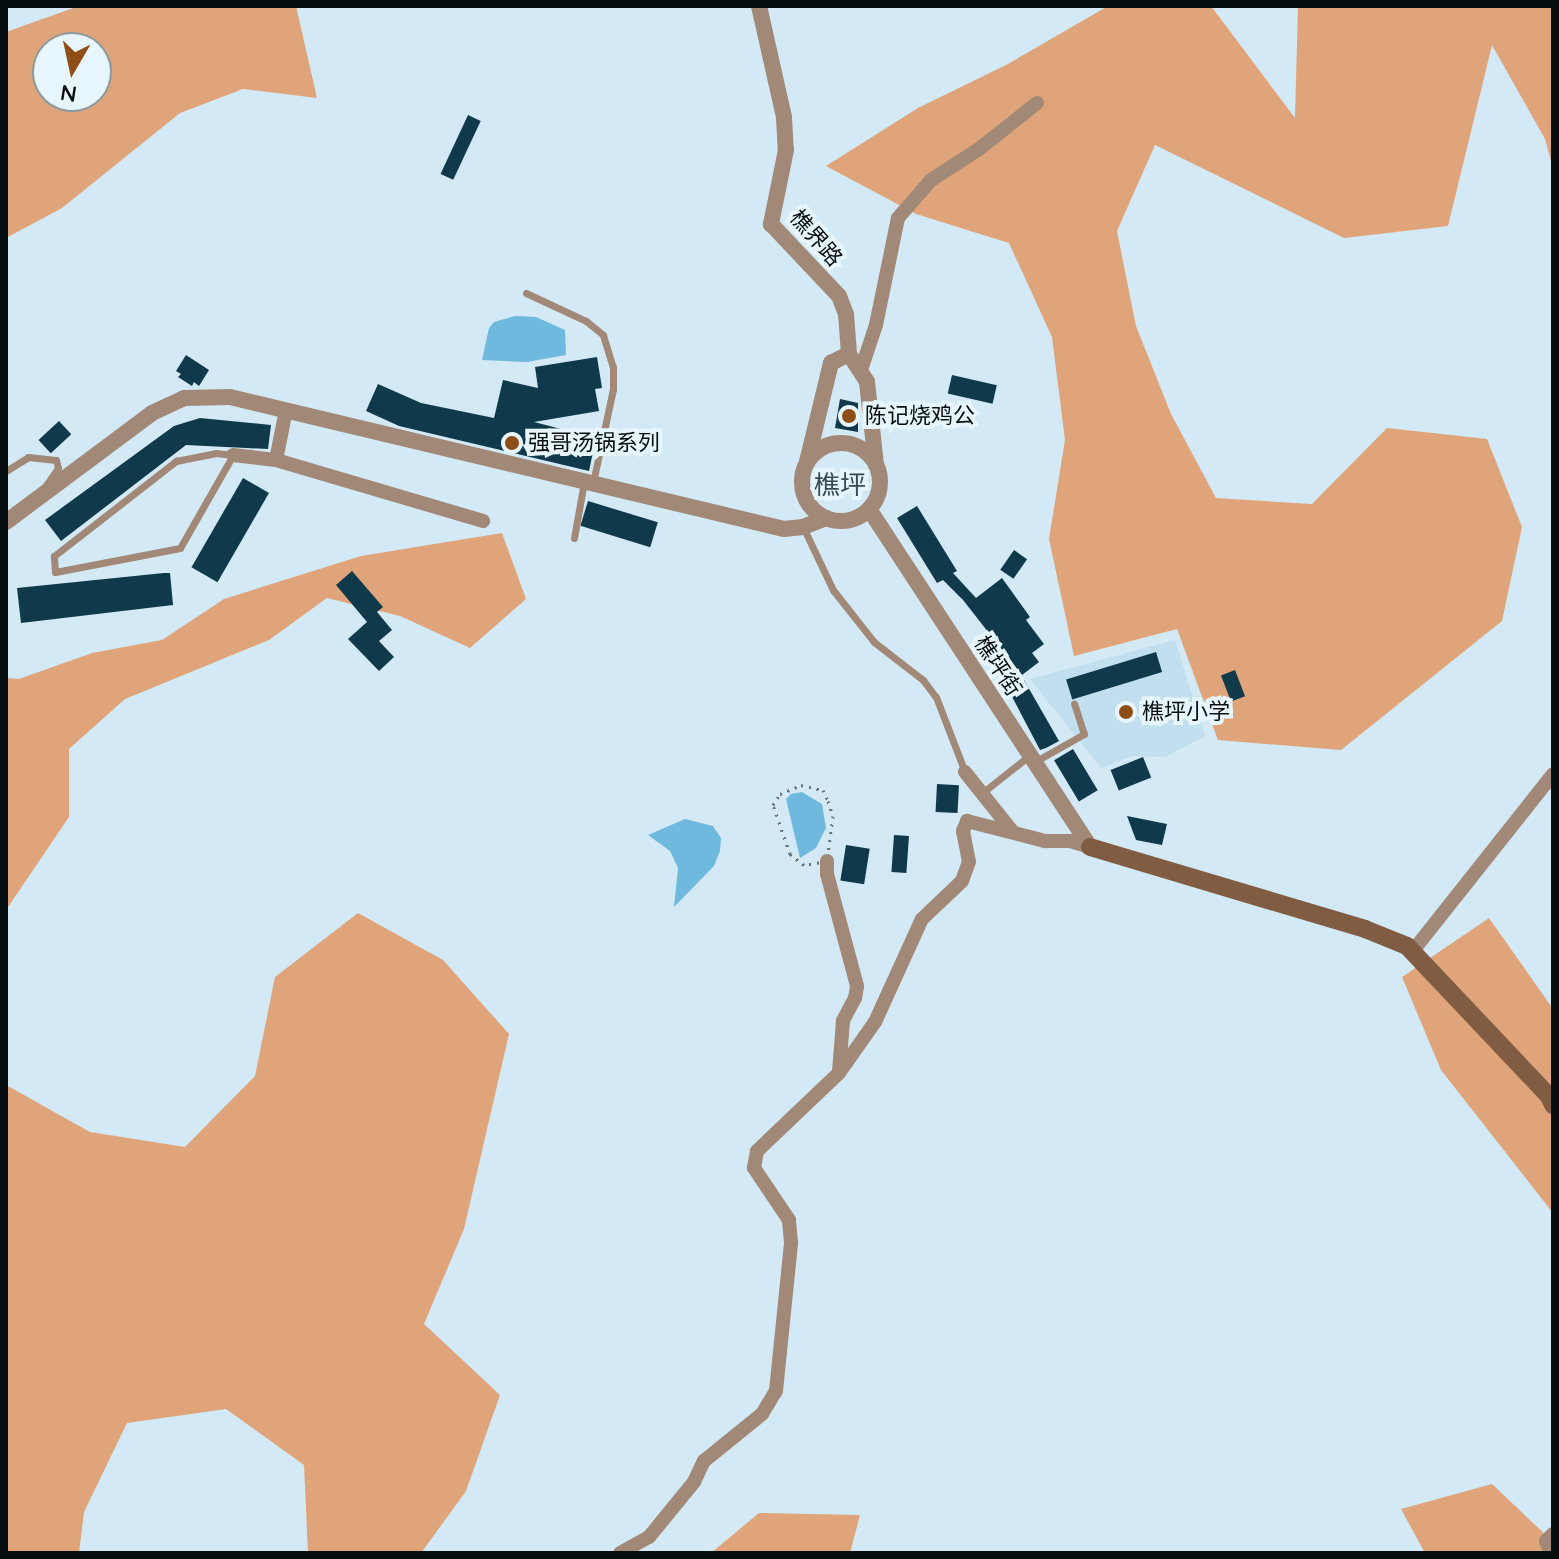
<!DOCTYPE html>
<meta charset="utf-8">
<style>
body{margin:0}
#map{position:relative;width:1559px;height:1559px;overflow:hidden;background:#d3e9f5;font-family:Quicksand,"Noto Sans SC",sans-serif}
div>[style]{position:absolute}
.built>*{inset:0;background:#c1dfef}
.forest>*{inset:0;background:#dfa479}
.water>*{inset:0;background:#70b9de}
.building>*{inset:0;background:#10394b;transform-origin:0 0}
.path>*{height:3px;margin-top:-1.5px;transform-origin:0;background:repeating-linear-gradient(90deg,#647279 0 2px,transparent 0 8px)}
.service>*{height:7px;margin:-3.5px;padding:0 3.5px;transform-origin:3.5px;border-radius:3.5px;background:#a28876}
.minor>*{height:14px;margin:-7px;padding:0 7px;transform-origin:7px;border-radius:7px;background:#a28876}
.tertiary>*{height:16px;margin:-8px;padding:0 8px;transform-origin:8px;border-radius:8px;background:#a28876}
.tertiary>.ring{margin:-8px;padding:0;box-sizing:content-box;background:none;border:16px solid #a28876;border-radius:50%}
.secondary>*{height:18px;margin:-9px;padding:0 9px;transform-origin:9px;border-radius:9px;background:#805c42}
.dots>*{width:22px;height:22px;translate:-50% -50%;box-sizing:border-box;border:4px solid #e7f5fc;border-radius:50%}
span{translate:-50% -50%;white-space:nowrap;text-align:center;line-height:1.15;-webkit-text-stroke:8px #e7f5fc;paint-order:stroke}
.street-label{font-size:22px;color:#070e12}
.poi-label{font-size:22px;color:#070e12}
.left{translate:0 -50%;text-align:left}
.quarter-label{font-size:26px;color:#374953}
.frame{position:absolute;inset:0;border:8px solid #070e12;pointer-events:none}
.north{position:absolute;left:32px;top:32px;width:80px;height:80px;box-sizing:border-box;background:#e7f5fc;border:2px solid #8d999e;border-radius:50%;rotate:189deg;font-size:22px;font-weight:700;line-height:32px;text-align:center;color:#070e12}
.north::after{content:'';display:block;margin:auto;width:28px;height:36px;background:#8e4e15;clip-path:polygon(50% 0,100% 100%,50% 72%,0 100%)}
</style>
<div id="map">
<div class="built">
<i style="clip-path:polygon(1175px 640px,1205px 736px,1165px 757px,1133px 756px,1101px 768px,1030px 679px)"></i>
</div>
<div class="forest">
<i style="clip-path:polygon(evenodd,79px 6px,296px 6px,317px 98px,243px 89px,180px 113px,62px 208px,6px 238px,6px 32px,79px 6px,48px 48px,96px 48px,96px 96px,48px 96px,48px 48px)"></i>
<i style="clip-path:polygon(1108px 6px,1211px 6px,1295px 118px,1298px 6px,1553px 6px,1553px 168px,1545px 139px,1492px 45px,1448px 226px,1344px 238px,1155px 145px,1117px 231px,1136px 326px,1171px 414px,1216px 498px,1312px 504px,1387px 428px,1487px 439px,1522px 527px,1502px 621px,1341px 750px,1218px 740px,1177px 629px,1074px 656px,1049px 539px,1065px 440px,1052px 337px,1009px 243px,916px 214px,826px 166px,918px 108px,1008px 64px)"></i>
<i style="clip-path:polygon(502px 533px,526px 599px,470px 648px,400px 616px,327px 598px,269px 640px,125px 699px,69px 749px,69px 817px,6px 910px,6px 678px,19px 679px,92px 653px,162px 640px,224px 599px,361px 556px)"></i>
<i style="clip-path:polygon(358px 913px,443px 960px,509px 1034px,464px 1229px,424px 1324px,500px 1395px,466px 1491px,421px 1553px,308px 1553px,304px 1465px,226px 1409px,127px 1423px,84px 1512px,79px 1553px,6px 1553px,6px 1085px,90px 1132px,185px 1147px,255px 1076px,275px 977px)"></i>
<i style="clip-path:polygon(1489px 918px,1553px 1009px,1553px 1213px,1441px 1070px,1402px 977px)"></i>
<i style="clip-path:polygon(1492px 1484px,1553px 1542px,1553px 1553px,1425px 1553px,1401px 1509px)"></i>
<i style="clip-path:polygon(759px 1513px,860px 1515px,850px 1553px,711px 1553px)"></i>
</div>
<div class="water">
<i style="clip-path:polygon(515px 316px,536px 317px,565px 330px,566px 355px,527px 362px,482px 360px,489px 328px,494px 322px)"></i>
<i style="clip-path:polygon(802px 792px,822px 804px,826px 828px,816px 848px,800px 858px,786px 799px,791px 794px)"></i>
<i style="clip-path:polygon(685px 819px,713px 826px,721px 838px,720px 851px,714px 866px,674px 907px,678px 868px,670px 851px,648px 835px)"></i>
</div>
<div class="building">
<i style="left:468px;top:115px;width:14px;height:65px;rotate:25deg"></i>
<i style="clip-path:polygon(186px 355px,209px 370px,199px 386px,194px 382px,192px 386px,178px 377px,181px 374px,176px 371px)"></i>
<i style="clip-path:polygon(597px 357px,602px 388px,595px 389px,599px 411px,534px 422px,596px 438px,589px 471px,399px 426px,366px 411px,378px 384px,421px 403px,494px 418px,503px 380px,538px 388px,535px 367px)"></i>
<i style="left:952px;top:375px;width:46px;height:19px;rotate:13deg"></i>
<i style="clip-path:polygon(840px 399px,858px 403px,858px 432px,835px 428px)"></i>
<i style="clip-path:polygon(200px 418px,271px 425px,268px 449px,186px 445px,61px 541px,45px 520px,174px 426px)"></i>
<i style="left:59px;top:421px;width:18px;height:28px;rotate:47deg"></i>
<i style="left:243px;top:478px;width:30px;height:103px;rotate:30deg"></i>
<i style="left:588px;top:501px;width:73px;height:26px;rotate:17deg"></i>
<i style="clip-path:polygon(917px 506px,957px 571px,953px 573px,976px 598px,1002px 578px,1030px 617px,1026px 620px,1044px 644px,1032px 653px,1039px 662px,1022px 675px,963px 600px,943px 580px,937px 583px,897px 518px)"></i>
<i style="left:1014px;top:550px;width:16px;height:24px;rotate:35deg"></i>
<i style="clip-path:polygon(352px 571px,383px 607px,377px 612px,392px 630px,379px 641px,394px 657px,379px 671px,348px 639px,367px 622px,336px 585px)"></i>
<i style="clip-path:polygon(164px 573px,170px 573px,173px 605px,21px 623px,17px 588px)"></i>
<i style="left:1156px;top:652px;width:21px;height:94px;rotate:73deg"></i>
<i style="left:1235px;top:670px;width:28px;height:15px;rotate:69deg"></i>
<i style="clip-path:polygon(1024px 680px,1059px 741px,1046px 748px,1040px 750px,1008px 689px)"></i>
<i style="left:1073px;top:749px;width:48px;height:22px;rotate:59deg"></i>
<i style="left:1143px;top:757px;width:22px;height:35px;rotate:68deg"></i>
<i style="left:937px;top:784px;width:22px;height:28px;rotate:3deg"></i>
<i style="clip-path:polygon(1127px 816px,1167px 824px,1162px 845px,1136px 840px)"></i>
<i style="left:894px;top:835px;width:15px;height:37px;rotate:4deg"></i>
<i style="left:846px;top:845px;width:24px;height:36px;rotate:9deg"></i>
</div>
<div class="path">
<i style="left:801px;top:785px;width:23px;rotate:13deg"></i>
<i style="left:823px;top:790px;width:12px;rotate:66deg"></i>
<i style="left:828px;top:801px;width:16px;rotate:72deg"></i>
<i style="left:833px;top:816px;width:45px;rotate:97.6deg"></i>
<i style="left:827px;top:861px;width:23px;rotate:170deg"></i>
<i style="left:804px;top:865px;width:18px;rotate:-142deg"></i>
<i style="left:790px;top:854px;width:52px;rotate:-109.1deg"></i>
<i style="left:773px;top:805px;width:13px;rotate:-58deg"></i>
<i style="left:780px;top:794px;width:23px;rotate:-23deg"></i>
</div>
<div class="service">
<i style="left:526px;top:293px;width:66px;rotate:25deg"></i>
<i style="left:586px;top:321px;width:22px;rotate:39deg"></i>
<i style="left:603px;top:335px;width:34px;rotate:73deg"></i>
<i style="left:613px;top:367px;width:22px;rotate:90deg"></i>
<i style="left:613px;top:389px;width:95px;rotate:102.1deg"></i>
<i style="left:216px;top:453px;width:17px;rotate:7deg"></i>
<i style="left:233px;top:455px;width:107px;rotate:119.7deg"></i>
<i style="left:180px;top:548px;width:127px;rotate:169.1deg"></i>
<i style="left:55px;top:572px;width:16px;rotate:-94deg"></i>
<i style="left:54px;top:556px;width:155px;rotate:-37.9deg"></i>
<i style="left:176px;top:461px;width:41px;rotate:-11.3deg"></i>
<i style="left:6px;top:471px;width:26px;rotate:-32deg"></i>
<i style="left:28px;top:457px;width:28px;rotate:6deg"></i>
<i style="left:56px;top:460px;width:8px;rotate:76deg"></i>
<i style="left:58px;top:468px;width:21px;rotate:125deg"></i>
<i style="left:803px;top:527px;width:70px;rotate:64.5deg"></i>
<i style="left:833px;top:590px;width:66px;rotate:51.7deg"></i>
<i style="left:874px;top:642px;width:62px;rotate:37.8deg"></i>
<i style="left:923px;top:680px;width:21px;rotate:53deg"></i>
<i style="left:936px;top:697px;width:80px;rotate:68.9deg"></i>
<i style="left:574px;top:538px;width:57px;rotate:-79.9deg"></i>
<i style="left:1036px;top:761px;width:55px;rotate:-29.4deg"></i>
<i style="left:1084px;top:734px;width:32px;rotate:-108deg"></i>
<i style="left:982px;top:793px;width:61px;rotate:-38.4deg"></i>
</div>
<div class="minor">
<i style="left:861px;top:370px;width:47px;rotate:-71.6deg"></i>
<i style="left:876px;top:325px;width:109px;rotate:-78.4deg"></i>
<i style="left:898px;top:218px;width:50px;rotate:-49deg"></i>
<i style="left:931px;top:180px;width:57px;rotate:-32.9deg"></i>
<i style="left:979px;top:149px;width:74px;rotate:-38.4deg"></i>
<i style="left:233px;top:455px;width:43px;rotate:6.6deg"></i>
<i style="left:276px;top:460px;width:216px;rotate:16.4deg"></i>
<i style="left:276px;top:460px;width:51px;rotate:-78.7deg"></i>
<i style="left:965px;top:772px;width:75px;rotate:51.5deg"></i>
<i style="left:827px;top:861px;width:13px;rotate:90deg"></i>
<i style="left:827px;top:874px;width:116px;rotate:75deg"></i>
<i style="left:857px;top:986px;width:12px;rotate:99deg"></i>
<i style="left:855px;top:998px;width:26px;rotate:118deg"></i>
<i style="left:843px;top:1021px;width:51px;rotate:94.5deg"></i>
<i style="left:1412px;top:952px;width:227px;rotate:-51.6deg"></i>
<i style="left:620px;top:1553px;width:33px;rotate:-29deg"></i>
<i style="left:649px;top:1537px;width:71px;rotate:-50.7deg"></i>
<i style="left:694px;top:1482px;width:23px;rotate:-65deg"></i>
<i style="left:704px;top:1461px;width:75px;rotate:-39deg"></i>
<i style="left:762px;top:1414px;width:27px;rotate:-59deg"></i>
<i style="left:776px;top:1391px;width:149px;rotate:-84.2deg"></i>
<i style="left:791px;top:1243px;width:23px;rotate:-95deg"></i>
<i style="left:789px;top:1220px;width:63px;rotate:-123.9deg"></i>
<i style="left:754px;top:1168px;width:17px;rotate:-80deg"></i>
<i style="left:757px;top:1151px;width:113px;rotate:-43.6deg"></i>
<i style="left:839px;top:1073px;width:62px;rotate:-54.8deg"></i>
<i style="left:875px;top:1022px;width:113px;rotate:-65.5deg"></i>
<i style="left:922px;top:919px;width:55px;rotate:-43.5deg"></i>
<i style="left:962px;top:881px;width:20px;rotate:-70deg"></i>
<i style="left:969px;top:862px;width:32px;rotate:-101deg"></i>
<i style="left:963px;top:831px;width:11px;rotate:-68deg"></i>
<i style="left:967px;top:821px;width:81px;rotate:14.4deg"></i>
<i style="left:1045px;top:841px;width:25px"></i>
<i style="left:1070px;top:841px;width:21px;rotate:17deg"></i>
<i style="left:1551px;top:1553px;width:13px;rotate:-113deg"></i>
<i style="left:1546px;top:1541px;width:10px;rotate:-45deg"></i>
</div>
<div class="tertiary">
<i style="left:759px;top:6px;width:114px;rotate:77.3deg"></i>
<i style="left:784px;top:117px;width:33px;rotate:87deg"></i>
<i style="left:786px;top:150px;width:76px;rotate:101.5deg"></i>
<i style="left:771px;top:224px;width:99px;rotate:46.6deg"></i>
<i style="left:839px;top:296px;width:19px;rotate:69deg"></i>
<i style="left:846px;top:314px;width:40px;rotate:85.7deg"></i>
<i style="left:849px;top:354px;width:33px;rotate:57deg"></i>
<i style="left:867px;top:382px;width:83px;rotate:83.8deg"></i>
<i class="ring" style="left:802px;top:443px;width:62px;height:62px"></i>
<i style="left:807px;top:462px;width:102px;rotate:-76.4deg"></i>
<i style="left:831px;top:363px;width:20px;rotate:-27deg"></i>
<i style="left:869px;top:509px;width:404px;rotate:56.8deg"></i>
<i style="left:6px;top:522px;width:182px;rotate:-36.7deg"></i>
<i style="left:152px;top:413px;width:35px;rotate:-25deg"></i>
<i style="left:184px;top:398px;width:46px;rotate:-1.2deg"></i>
<i style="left:230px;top:397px;width:570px;rotate:13.4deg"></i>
<i style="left:784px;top:529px;width:19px;rotate:-6deg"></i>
<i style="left:803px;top:527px;width:25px;rotate:-21deg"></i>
</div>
<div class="secondary">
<i style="left:1090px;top:847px;width:287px;rotate:16.6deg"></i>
<i style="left:1365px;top:929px;width:45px;rotate:22deg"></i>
<i style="left:1407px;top:946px;width:207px;rotate:46.6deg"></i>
<i style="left:1549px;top:1096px;width:10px;rotate:66deg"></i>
</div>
<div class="dots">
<i style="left:849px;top:416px;background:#8e4e15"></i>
<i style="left:512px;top:443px;background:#8e4e15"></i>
<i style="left:1126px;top:712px;background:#8e4e15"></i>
</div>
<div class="street-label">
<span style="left:816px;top:238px;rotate:49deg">樵界路</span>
<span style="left:998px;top:666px;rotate:57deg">樵坪街</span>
</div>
<div class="poi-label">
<span class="left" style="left:865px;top:416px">陈记烧鸡公</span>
<span class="left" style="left:528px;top:443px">强哥汤锅系列</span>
<span class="left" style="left:1142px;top:712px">樵坪小学</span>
</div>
<div class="quarter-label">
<span style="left:840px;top:485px">樵坪</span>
</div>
<div class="frame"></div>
<div class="north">N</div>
</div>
